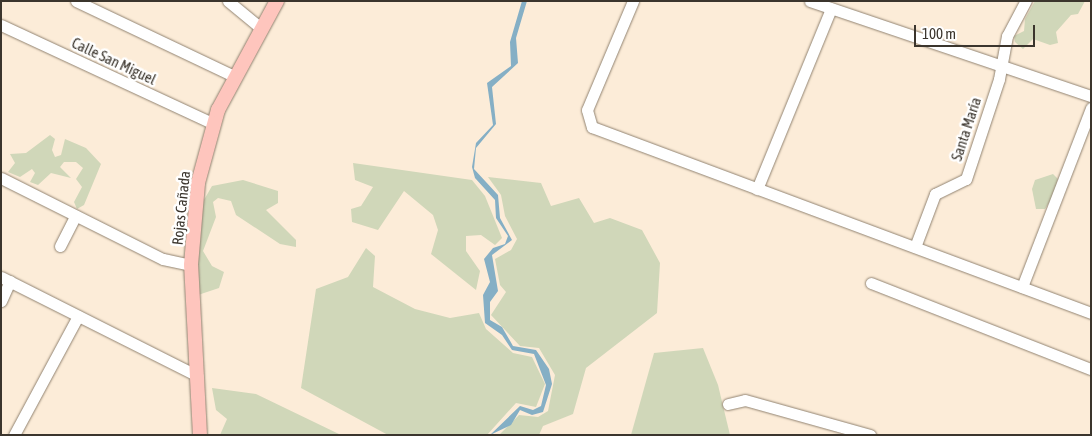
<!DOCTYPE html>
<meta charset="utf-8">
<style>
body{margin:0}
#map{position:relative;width:1092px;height:436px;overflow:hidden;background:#fcecd8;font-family:"Asap Condensed",sans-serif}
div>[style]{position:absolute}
.green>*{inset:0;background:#d0d7b9}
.water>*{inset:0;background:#85afc5}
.roads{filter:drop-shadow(0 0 1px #918371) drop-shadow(0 0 1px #918371)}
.minor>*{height:11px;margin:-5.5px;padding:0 5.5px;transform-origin:5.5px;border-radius:5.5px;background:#fff}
.major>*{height:14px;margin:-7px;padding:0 7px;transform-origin:7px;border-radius:7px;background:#fec5bd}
span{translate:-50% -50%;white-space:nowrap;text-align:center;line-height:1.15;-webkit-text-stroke:5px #fff;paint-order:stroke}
.street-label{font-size:15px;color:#3b352d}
.frame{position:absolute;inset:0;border:2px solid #3b352d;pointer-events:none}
.scale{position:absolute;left:914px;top:25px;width:121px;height:22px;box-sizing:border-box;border:2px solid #3b352d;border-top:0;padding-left:6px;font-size:15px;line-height:18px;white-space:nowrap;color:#3b352d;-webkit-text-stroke:4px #fff;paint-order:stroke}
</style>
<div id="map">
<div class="green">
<i style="clip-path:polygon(1035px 1px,1067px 2px,1085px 1px,1078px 14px,1071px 15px,1056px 32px,1058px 43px,1050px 45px,1033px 39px,1023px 49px,1015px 42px,1014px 36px,1024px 31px,1025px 19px)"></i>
<i style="clip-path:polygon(50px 135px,55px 139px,52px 150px,55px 157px,61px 155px,65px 139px,86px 148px,101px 164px,84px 205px,77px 209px,74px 202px,82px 187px,76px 179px,83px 168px,76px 162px,64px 162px,60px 167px,71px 178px,51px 173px,38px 185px,30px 182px,35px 173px,32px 169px,20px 177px,8px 172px,15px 163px,10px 154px,26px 153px)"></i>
<i style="clip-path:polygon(353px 163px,472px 180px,485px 196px,502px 238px,495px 245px,481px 235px,466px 236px,466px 251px,480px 271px,476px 290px,431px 254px,438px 230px,433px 215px,404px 191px,378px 230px,352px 222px,351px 209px,361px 206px,373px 187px,355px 180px)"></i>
<i style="clip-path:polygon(1053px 174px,1058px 179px,1052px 198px,1045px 209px,1036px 209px,1032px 189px,1035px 180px)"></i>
<i style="clip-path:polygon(488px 177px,541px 183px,551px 206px,579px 198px,594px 223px,610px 218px,642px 230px,660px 263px,657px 313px,586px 368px,573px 414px,543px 426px,539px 435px,499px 435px,519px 415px,538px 417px,548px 411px,555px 375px,539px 348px,520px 346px,491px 315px,506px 292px,500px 285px,495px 259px,511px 250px,517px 239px,505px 216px,501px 195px)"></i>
<i style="clip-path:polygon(243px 180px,278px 191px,278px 203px,266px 210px,296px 240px,296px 247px,280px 244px,236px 215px,231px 201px,218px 198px,213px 202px,216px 217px,203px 251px,212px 266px,224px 272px,219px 288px,198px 295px,197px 212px,212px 186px)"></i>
<i style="clip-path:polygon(366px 248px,375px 256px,373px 287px,415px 309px,450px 318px,479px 313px,486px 329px,513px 353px,532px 357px,545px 384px,536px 407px,516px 403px,487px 435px,388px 435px,301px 388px,316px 289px,348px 277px)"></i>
<i style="clip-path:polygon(703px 348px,718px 385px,730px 435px,631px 435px,654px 353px)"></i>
<i style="clip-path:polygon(212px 388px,256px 394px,341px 435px,220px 435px,227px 419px,216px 410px)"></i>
</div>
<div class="water">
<i style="clip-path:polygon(522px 1px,527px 1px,516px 38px,518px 63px,492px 87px,496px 124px,476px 148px,474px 169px,498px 195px,500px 218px,512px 240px,492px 255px,498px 291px,490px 302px,490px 320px,502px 327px,513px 346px,536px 350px,549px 369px,552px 384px,543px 412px,532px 415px,520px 410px,511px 425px,490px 435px,520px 406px,533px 410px,541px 406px,546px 385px,534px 354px,512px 350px,502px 335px,485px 323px,483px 295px,490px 282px,484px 259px,493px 248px,505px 244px,508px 236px,496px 218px,495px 200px,475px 178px,472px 167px,476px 143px,493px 125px,487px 83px,511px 66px,510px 42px)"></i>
</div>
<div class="roads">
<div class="minor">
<i style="left:76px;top:1px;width:177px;rotate:25.4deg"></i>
<i style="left:228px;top:1px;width:44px;rotate:39.5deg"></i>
<i style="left:633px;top:1px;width:118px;rotate:112.9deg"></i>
<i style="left:587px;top:110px;width:18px;rotate:74deg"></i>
<i style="left:592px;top:127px;width:533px;rotate:20.44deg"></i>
<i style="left:810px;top:1px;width:297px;rotate:18.7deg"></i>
<i style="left:1px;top:25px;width:235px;rotate:24.9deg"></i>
<i style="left:1px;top:178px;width:181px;rotate:26.6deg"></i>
<i style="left:163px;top:259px;width:29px;rotate:12deg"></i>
<i style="left:757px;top:189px;width:195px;rotate:-67.7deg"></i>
<i style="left:60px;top:246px;width:34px;rotate:-63deg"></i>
<i style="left:915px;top:247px;width:57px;rotate:-69.3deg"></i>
<i style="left:935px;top:194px;width:34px;rotate:-26deg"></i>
<i style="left:966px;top:179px;width:105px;rotate:-71.7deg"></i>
<i style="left:999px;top:79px;width:44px;rotate:-79.5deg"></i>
<i style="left:1007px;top:36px;width:40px;rotate:-62deg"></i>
<i style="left:1px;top:277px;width:220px;rotate:26.7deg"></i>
<i style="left:871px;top:283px;width:236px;rotate:21.4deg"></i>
<i style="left:1022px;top:287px;width:192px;rotate:-68.9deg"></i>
<i style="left:1px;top:301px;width:22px;rotate:-66deg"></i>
<i style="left:728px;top:404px;width:17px;rotate:-13deg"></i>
<i style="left:745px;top:400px;width:130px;rotate:15.6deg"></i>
<i style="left:14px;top:435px;width:135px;rotate:-61.7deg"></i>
</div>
<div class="major">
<i style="left:200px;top:435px;width:170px;rotate:-93deg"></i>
<i style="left:191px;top:265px;width:82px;rotate:-85.1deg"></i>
<i style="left:198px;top:183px;width:76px;rotate:-74.7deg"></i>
<i style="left:218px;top:110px;width:124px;rotate:-61.6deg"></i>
</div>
</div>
<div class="street-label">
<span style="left:114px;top:61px;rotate:25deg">Calle San Miguel</span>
<span style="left:966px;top:129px;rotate:-72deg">Santa María</span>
<span style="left:181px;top:208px;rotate:-84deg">Rojas Cañada</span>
</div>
<div class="frame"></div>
<div class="scale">100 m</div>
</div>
